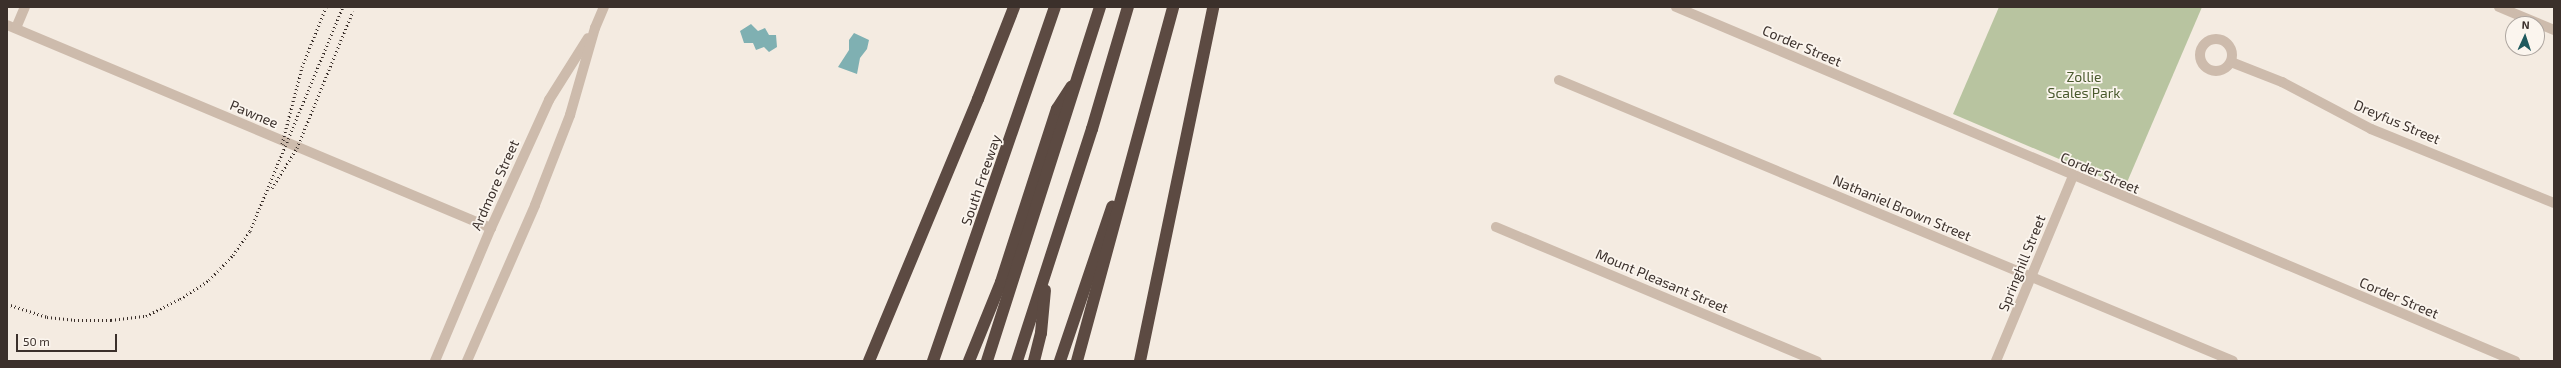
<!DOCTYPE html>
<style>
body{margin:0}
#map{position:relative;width:2561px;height:368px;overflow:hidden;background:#f4ebe1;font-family:"Exo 2",sans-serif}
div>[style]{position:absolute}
.green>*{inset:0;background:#b8c4a0}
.water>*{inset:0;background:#7fb0b2}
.minor>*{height:10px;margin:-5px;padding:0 5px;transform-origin:5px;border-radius:5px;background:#cdbbac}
.minor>.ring{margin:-5px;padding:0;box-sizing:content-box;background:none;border:10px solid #cdbbac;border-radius:50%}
.highway>*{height:12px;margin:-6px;padding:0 6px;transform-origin:6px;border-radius:6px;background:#5c4a42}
.rail>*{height:3px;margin-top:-1.5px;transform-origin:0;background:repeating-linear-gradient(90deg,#3b302b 0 1px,transparent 0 4px)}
span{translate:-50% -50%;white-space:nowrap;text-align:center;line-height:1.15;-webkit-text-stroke:3.5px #fbf5ee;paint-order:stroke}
.street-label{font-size:14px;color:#3b302b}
.park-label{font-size:14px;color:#4a5a2e}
.frame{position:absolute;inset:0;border:8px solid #3b302b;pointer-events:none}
.north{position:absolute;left:2505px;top:16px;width:40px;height:40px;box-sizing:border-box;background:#fbf5ee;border:1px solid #aea6a0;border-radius:50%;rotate:3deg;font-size:11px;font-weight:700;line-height:16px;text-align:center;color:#3b302b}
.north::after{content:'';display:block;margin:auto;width:14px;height:18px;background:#1f5a5e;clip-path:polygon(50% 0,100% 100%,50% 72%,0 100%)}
.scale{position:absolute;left:16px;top:334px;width:101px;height:18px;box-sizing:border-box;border:2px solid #3b302b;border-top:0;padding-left:5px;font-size:12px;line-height:14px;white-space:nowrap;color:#3b302b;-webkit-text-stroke:3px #fbf5ee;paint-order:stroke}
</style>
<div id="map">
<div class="green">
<i style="clip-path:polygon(1999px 7px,2202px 7px,2125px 187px,1953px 114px)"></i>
</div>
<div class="water">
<i style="clip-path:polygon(751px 24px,758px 31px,765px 28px,769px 35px,776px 35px,777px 47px,769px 52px,764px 47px,756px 50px,753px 43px,744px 43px,740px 31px)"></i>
<i style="clip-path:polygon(854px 33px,869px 40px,867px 49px,860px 58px,857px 74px,838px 67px,849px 50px,849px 40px)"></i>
</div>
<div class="minor">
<i style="left:1676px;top:7px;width:911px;rotate:22.88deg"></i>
<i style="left:2499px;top:7px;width:60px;rotate:22.7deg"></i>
<i style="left:7px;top:25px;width:525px;rotate:22.75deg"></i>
<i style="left:16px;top:28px;width:23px;rotate:-67deg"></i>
<i class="ring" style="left:2200px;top:39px;width:22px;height:22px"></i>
<i style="left:2231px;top:62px;width:55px;rotate:21.4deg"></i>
<i style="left:2282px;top:82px;width:101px;rotate:27.8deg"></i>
<i style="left:2371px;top:129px;width:197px;rotate:22deg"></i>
<i style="left:1559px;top:80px;width:730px;rotate:22.63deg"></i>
<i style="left:1496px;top:227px;width:348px;rotate:22.7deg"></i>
<i style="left:435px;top:361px;width:144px;rotate:-67.2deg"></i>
<i style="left:491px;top:228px;width:141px;rotate:-65.6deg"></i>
<i style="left:549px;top:100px;width:73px;rotate:-57.8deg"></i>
<i style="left:467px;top:361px;width:170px;rotate:-66.4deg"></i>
<i style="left:535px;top:205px;width:97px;rotate:-68.7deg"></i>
<i style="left:570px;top:115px;width:91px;rotate:-74deg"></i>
<i style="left:595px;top:28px;width:23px;rotate:-67deg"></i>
<i style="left:1996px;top:361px;width:200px;rotate:-67.4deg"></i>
</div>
<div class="highway">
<i style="left:869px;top:361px;width:284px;rotate:-67.4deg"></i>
<i style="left:978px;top:99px;width:99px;rotate:-68.6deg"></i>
<i style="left:933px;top:361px;width:374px;rotate:-71deg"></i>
<i style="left:969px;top:361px;width:85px;rotate:-67.9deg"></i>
<i style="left:1001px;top:282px;width:182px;rotate:-72.1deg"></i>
<i style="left:1057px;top:109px;width:27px;rotate:-57deg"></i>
<i style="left:987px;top:361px;width:372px;rotate:-72.3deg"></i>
<i style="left:1017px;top:361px;width:244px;rotate:-72.1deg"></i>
<i style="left:1092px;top:129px;width:127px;rotate:-73.6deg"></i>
<i style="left:1034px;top:361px;width:29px;rotate:-76deg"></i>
<i style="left:1041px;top:333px;width:43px;rotate:-84.7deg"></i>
<i style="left:1060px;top:361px;width:163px;rotate:-71.3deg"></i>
<i style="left:1077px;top:361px;width:367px;rotate:-74.8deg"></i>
<i style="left:1140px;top:361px;width:361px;rotate:-78.3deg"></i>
</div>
<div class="rail">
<i style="left:282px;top:144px;width:80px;rotate:-75.4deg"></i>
<i style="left:302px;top:67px;width:65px;rotate:-68.2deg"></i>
<i style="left:272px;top:188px;width:47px;rotate:-58deg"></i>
<i style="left:297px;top:148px;width:148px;rotate:-67.8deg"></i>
<i style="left:7px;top:304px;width:42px;rotate:18deg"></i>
<i style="left:47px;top:317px;width:27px;rotate:6deg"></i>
<i style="left:74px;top:320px;width:37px"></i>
<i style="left:111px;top:320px;width:35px;rotate:-7deg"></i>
<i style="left:146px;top:316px;width:38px;rotate:-27deg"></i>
<i style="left:180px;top:299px;width:35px;rotate:-33deg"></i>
<i style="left:209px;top:280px;width:35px;rotate:-46deg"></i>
<i style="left:233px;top:255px;width:29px;rotate:-55deg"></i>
<i style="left:250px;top:231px;width:243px;rotate:-67.5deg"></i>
</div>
<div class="street-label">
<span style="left:1802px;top:46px;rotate:23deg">Corder Street</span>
<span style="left:254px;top:114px;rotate:23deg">Pawnee</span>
<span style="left:2397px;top:122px;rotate:23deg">Dreyfus Street</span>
<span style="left:2100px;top:173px;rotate:23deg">Corder Street</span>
<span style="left:981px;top:180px;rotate:-71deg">South Freeway</span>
<span style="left:495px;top:185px;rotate:-66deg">Ardmore Street</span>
<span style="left:1902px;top:208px;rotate:23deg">Nathaniel Brown Street</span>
<span style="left:2022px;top:263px;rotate:-68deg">Springhill Street</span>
<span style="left:1662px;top:281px;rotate:23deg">Mount Pleasant Street</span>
<span style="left:2399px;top:298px;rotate:23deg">Corder Street</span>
</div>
<div class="park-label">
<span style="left:2084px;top:85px">Zollie<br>Scales Park</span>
</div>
<div class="frame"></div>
<div class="north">N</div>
<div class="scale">50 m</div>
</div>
